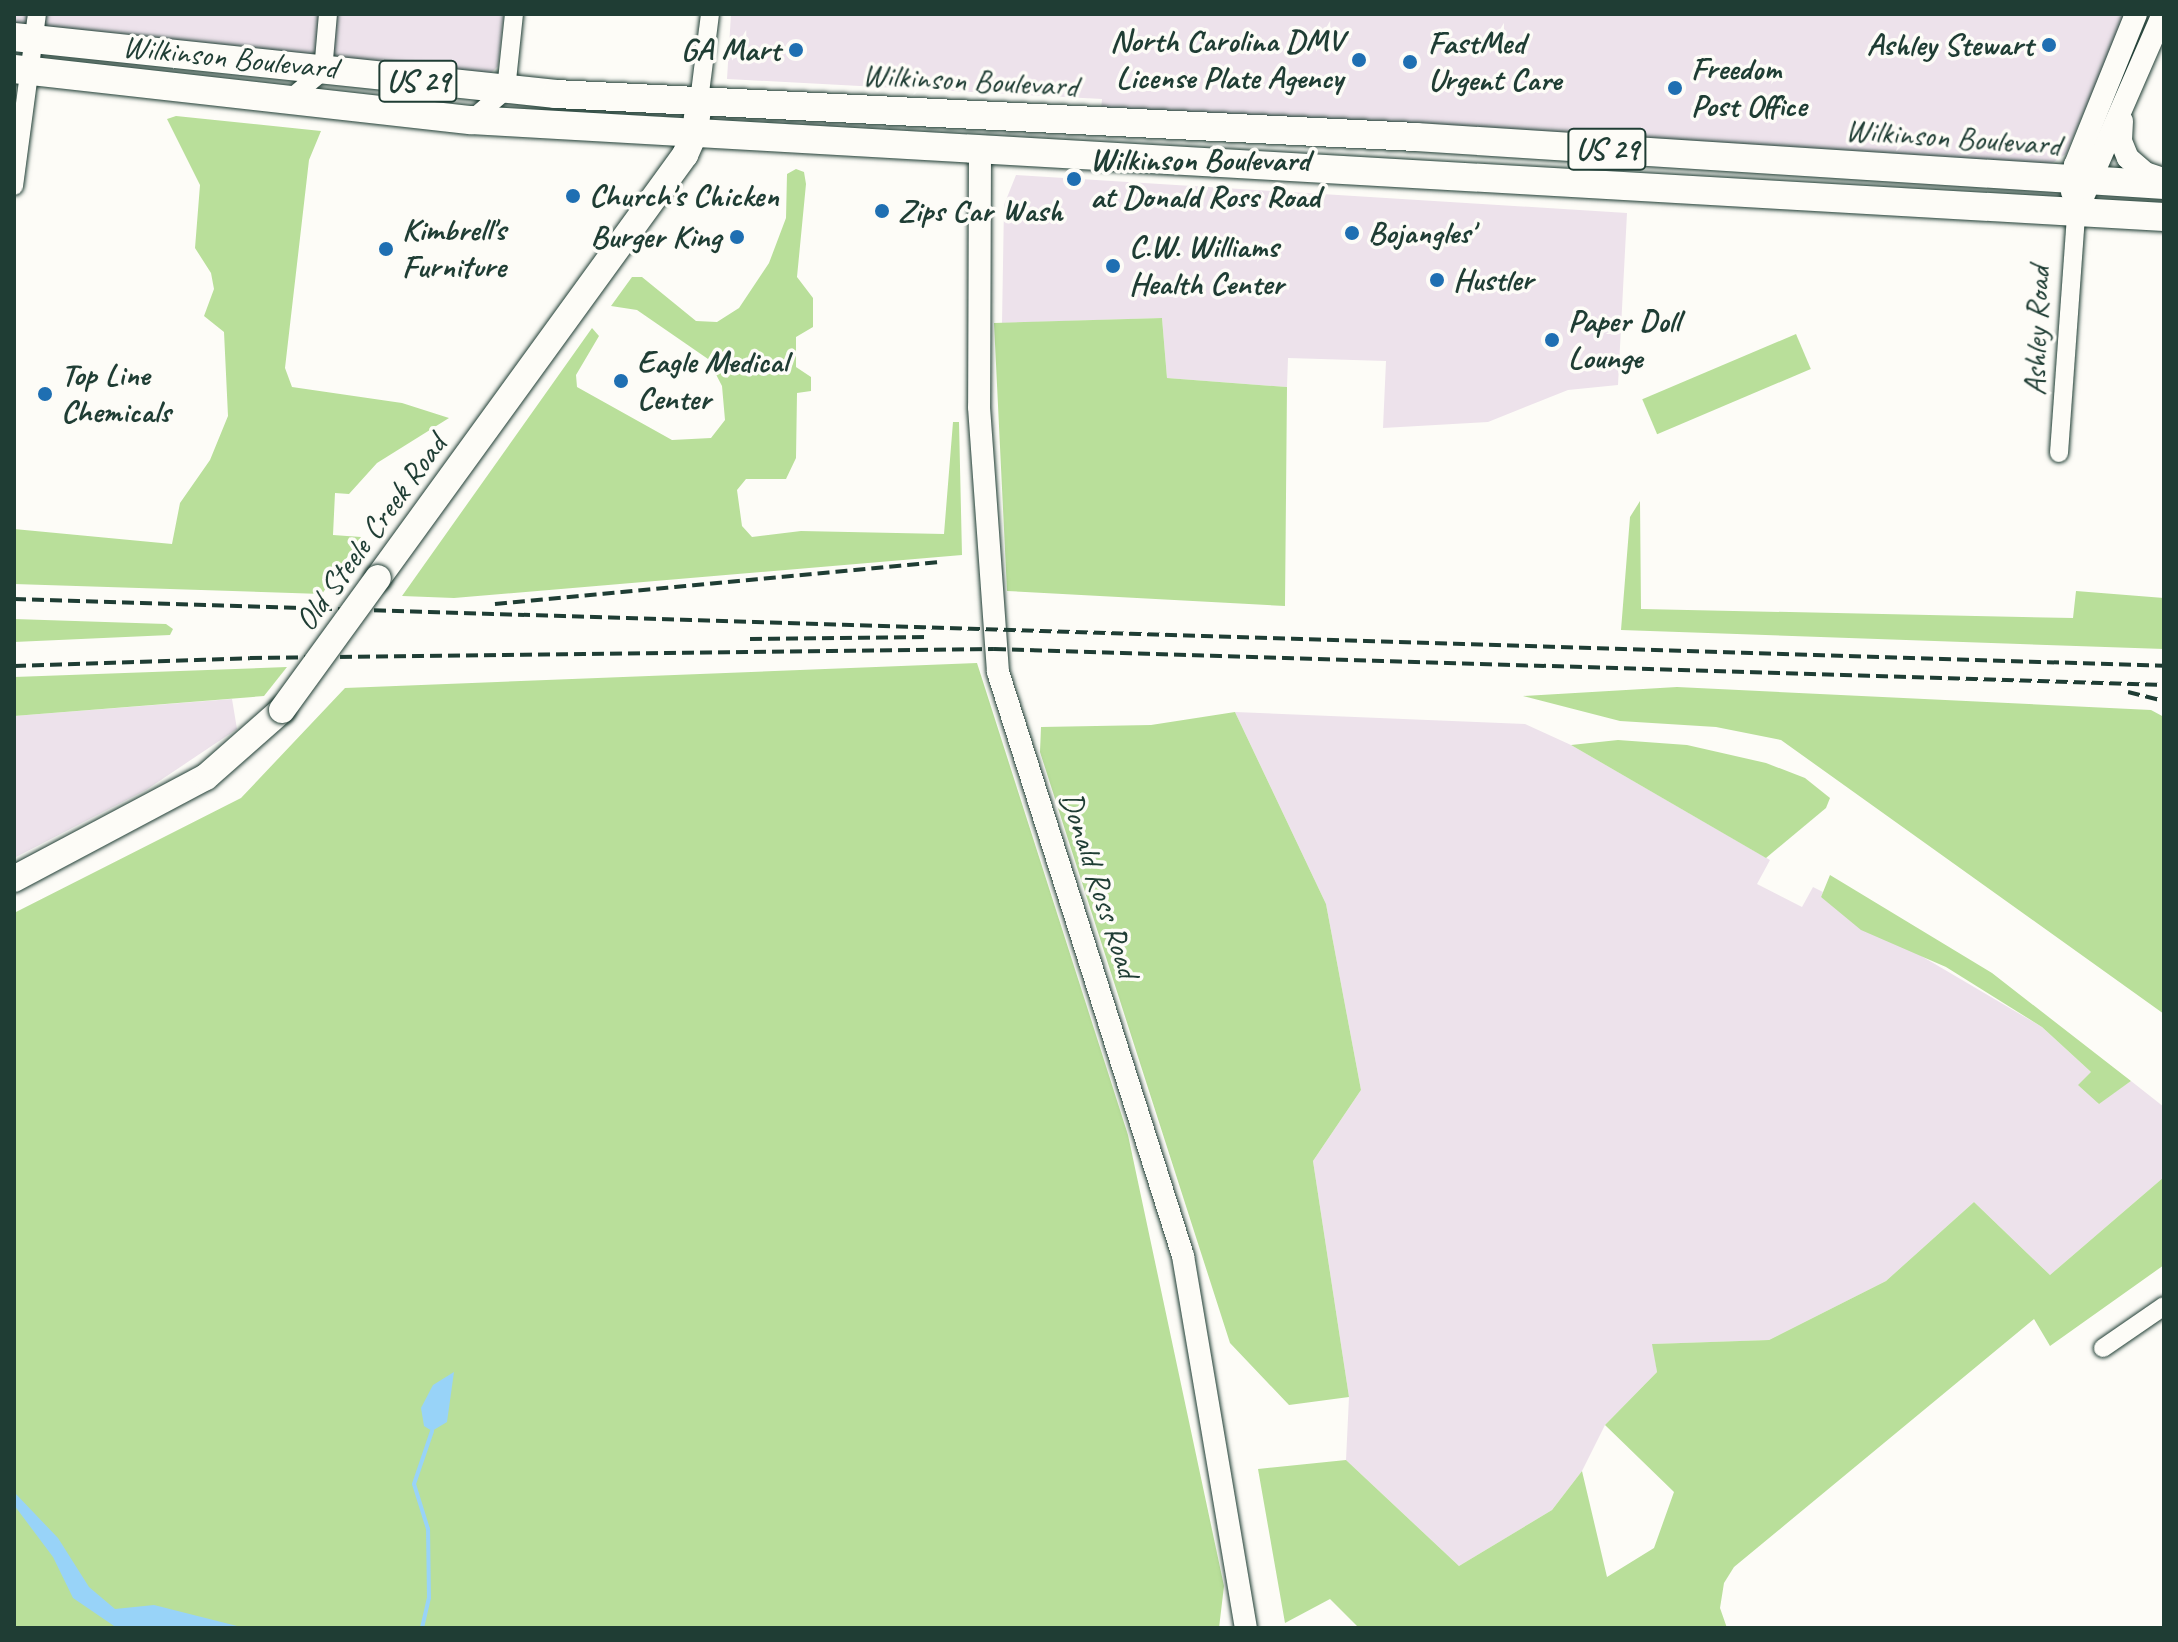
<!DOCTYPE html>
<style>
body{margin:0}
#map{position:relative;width:2178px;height:1642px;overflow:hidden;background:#fdfcf7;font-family:Caveat,sans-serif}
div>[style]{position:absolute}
.built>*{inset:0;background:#ede2eb}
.green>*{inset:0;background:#b9df9a;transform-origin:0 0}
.water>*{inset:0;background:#98d3f8}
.stream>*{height:4px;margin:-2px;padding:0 2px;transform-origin:2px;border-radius:2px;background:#98d3f8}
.roads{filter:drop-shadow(0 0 2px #1f3d34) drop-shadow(0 0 2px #1f3d34)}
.minor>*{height:18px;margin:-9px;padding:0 9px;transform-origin:9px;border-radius:9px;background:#fdfcf7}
.tertiary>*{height:22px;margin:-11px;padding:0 11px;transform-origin:11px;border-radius:11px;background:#fdfcf7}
.secondary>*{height:26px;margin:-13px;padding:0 13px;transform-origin:13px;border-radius:13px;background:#fdfcf7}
.primary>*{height:28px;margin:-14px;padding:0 14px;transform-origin:14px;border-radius:14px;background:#fdfcf7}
.rail>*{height:4px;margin-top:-2px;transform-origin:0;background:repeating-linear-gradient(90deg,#1f3d34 0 12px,transparent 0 18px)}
.bridges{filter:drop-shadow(0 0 2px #1f3d34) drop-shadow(0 0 2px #1f3d34)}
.secondary-bridge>*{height:26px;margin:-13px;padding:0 13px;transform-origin:13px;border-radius:13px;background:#fdfcf7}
.dots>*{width:22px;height:22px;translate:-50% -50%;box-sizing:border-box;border:4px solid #fdfcf7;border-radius:50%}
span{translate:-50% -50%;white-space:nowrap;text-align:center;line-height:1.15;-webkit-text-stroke:7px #fdfcf7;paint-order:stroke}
.shield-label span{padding:2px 6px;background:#fdfcf7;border:2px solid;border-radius:6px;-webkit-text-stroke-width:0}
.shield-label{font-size:30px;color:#1f3d34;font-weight:700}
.poi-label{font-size:32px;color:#1f3d34;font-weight:700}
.right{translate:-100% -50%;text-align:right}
.left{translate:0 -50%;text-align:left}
.street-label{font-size:32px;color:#1f3d34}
.frame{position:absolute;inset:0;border:16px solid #1f3d34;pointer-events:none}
</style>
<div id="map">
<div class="built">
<i style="clip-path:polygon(14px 14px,504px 14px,498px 66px,489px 75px,14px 24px)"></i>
<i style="clip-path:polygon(731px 14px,2126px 14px,2066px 154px,2049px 165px,1101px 110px,1102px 99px,727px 79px)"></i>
<i style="clip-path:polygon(1016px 175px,1627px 213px,1618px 385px,1568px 390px,1488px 422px,1383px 428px,1386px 361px,1288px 358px,1287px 387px,1167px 378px,1162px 318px,1002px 323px,1004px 205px)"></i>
<i style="clip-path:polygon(232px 699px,237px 729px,146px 790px,14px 858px,14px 716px)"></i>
<i style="clip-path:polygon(1235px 712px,1525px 724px,1571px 745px,1770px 860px,1757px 884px,1802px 907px,1813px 887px,1823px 892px,1821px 897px,2042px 1027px,2091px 1072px,2098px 1104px,2131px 1081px,2164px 1107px,2164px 1177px,2050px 1275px,1974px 1202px,1886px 1281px,1769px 1340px,1653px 1344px,1657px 1372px,1605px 1425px,1582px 1471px,1552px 1510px,1459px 1566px,1346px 1460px,1349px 1397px,1313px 1161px,1361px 1090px,1326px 904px)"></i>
</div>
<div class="green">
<i style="clip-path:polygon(176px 116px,321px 131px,309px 160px,285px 368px,292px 387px,402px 403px,449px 418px,377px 463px,349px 494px,335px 493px,333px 535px,361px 537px,322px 594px,14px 584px,14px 529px,172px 544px,180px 503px,210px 460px,228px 416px,224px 332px,204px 316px,214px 289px,211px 273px,195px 248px,200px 185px,167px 119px)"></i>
<i style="clip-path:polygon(796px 169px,804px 172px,806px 184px,797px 277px,813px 298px,813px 327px,796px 337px,796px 367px,811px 377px,811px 391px,797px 393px,796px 458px,786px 479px,746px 479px,737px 490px,742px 526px,752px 537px,801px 531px,944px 534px,953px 422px,959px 422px,962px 555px,454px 598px,402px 596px,592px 328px,599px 336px,576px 375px,577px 387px,672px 440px,711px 438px,725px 420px,722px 386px,708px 359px,637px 310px,611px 306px,632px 277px,642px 277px,696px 321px,717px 322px,739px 308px,769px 263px,786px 218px,787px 174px)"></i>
<i style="clip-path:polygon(1162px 318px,1167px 378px,1287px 387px,1285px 606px,1007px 591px,994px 323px)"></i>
<i style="left:1796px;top:334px;width:38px;height:167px;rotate:67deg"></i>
<i style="clip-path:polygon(1640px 501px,1641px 609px,2073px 618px,2076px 591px,2164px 598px,2164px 649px,1621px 630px,1630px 517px)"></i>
<i style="clip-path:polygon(14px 619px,166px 624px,173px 629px,170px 635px,14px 642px)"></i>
<i style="clip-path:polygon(977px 663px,1128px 1135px,1224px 1586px,1219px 1628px,14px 1628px,14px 913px,241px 798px,345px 688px)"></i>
<i style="clip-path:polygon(287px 667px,264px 696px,14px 716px,14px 677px)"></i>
<i style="clip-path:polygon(1677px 687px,2151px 710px,2164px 717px,2164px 1014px,1781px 740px,1716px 727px,1620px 721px,1523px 696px)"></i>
<i style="clip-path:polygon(1235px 712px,1326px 904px,1361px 1090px,1313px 1161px,1349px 1397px,1289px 1405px,1230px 1343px,1040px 752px,1041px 727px,1151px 725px)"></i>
<i style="clip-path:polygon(1618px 740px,1687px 745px,1766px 763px,1805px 778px,1830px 798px,1826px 808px,1766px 858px,1571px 745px)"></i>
<i style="clip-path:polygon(1830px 875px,1992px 973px,2131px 1081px,2099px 1104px,2078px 1085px,2091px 1072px,2042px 1027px,1946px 967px,1861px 930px,1821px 897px)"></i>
<i style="clip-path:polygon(2164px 1177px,2164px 1265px,2050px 1346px,2034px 1319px,1734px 1567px,1724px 1583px,1720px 1608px,1727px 1628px,1359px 1628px,1330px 1599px,1285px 1623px,1258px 1469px,1346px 1460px,1459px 1566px,1552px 1510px,1582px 1471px,1607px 1577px,1654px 1548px,1674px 1492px,1605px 1425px,1657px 1372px,1652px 1344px,1769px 1340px,1886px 1281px,1974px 1202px,2050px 1275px)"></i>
</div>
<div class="water">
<i style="clip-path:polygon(454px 1372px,447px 1422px,432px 1431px,424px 1426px,421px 1408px,433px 1385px)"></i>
<i style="clip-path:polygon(14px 1492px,58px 1538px,89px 1587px,115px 1609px,154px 1605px,245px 1628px,117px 1628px,73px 1598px,53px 1557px,14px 1505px)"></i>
</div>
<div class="stream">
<i style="left:422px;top:1628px;width:31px;rotate:-77deg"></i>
<i style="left:429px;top:1598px;width:69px;rotate:-90.8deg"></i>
<i style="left:428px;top:1529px;width:47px;rotate:-107.3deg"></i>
<i style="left:414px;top:1484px;width:56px;rotate:-71.2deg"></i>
</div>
<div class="roads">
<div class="minor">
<i style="left:291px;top:98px;width:42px;rotate:-40.2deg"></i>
<i style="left:323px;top:71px;width:57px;rotate:-85deg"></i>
<i style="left:699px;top:101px;width:88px;rotate:-82.8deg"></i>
<i style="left:471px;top:120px;width:46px;rotate:-40.6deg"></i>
<i style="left:506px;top:90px;width:76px;rotate:-84deg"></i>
<i style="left:14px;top:186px;width:174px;rotate:-82.4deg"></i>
<i style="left:2059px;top:453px;width:241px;rotate:-85.9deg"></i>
<i style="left:2103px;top:1348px;width:74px;rotate:-34.5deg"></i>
</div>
<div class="tertiary">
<i style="left:2122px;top:121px;width:20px;rotate:93deg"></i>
<i style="left:2121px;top:141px;width:18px;rotate:68deg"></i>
<i style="left:2128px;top:158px;width:23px;rotate:41deg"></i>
<i style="left:2145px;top:173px;width:19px;rotate:18deg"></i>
<i style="left:980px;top:150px;width:257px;rotate:90.2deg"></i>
<i style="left:979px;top:407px;width:266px;rotate:85.9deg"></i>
<i style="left:998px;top:672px;width:613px;rotate:72.42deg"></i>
<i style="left:1183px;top:1256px;width:377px;rotate:80.4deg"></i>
<i style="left:2072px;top:192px;width:27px;rotate:-84deg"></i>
<i style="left:2075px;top:165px;width:163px;rotate:-68deg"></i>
<i style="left:2076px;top:213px;width:217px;rotate:-66.4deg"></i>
</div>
<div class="secondary">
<i style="left:378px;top:578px;width:523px;rotate:-54.03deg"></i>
<i style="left:685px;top:155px;width:24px;rotate:-66deg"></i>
<i style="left:695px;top:133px;width:32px;rotate:-83deg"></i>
<i style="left:14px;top:879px;width:217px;rotate:-28deg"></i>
<i style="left:206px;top:777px;width:101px;rotate:-41.4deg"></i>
</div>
<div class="primary">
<i style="left:14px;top:37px;width:545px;rotate:6deg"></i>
<i style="left:556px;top:94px;width:861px;rotate:2.86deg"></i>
<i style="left:1416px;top:137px;width:750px;rotate:3.67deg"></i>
<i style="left:14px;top:69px;width:460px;rotate:6.4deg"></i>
<i style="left:471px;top:120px;width:1696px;rotate:3.28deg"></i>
</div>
</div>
<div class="rail">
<i style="left:14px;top:599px;width:2151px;rotate:1.78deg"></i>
<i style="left:495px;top:604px;width:449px;rotate:-5.4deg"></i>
<i style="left:750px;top:639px;width:180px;rotate:-0.6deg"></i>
<i style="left:14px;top:666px;width:236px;rotate:-1.9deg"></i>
<i style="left:250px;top:658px;width:744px;rotate:-0.69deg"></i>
<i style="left:994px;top:649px;width:1171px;rotate:1.76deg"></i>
<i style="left:2128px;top:692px;width:37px;rotate:14deg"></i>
</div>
<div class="bridges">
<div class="secondary-bridge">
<i style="left:282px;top:710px;width:163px;rotate:-54deg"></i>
</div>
</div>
<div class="dots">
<i style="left:2049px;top:45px;background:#1f6fb2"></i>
<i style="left:796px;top:50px;background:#1f6fb2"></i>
<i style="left:1359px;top:60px;background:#1f6fb2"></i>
<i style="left:1410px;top:62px;background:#1f6fb2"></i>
<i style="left:1675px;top:88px;background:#1f6fb2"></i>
<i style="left:1074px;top:179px;background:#1f6fb2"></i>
<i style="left:573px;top:196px;background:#1f6fb2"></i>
<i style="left:882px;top:211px;background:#1f6fb2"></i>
<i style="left:1352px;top:233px;background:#1f6fb2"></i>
<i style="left:737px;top:237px;background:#1f6fb2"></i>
<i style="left:386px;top:249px;background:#1f6fb2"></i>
<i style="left:1113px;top:266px;background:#1f6fb2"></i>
<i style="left:1437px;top:280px;background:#1f6fb2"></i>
<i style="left:1552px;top:340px;background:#1f6fb2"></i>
<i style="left:621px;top:381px;background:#1f6fb2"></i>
<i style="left:45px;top:394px;background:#1f6fb2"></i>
</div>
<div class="shield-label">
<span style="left:418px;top:81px">US 29</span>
<span style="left:1607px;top:149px">US 29</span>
</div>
<div class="poi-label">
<span class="right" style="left:1343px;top:60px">North Carolina DMV<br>License Plate Agency</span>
<span class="left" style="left:1428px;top:62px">FastMed<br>Urgent Care</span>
<span class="right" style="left:2033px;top:45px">Ashley Stewart</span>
<span class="right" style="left:780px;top:50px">GA Mart</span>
<span class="left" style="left:1691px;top:88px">Freedom<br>Post Office</span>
<span class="left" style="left:1090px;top:179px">Wilkinson Boulevard<br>at Donald Ross Road</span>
<span class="left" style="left:589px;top:196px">Church's Chicken</span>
<span class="left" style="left:898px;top:211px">Zips Car Wash</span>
<span class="left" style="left:402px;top:249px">Kimbrell's<br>Furniture</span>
<span class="left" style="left:1368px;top:233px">Bojangles'</span>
<span class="right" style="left:721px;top:237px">Burger King</span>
<span class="left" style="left:1129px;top:266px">C.W. Williams<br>Health Center</span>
<span class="left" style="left:1453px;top:280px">Hustler</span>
<span class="left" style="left:1568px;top:340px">Paper Doll<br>Lounge</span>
<span class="left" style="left:637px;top:381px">Eagle Medical<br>Center</span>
<span class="left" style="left:61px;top:394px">Top Line<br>Chemicals</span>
</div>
<div class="street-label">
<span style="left:230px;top:58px;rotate:6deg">Wilkinson Boulevard</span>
<span style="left:970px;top:81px;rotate:3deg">Wilkinson Boulevard</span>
<span style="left:1953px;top:138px;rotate:4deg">Wilkinson Boulevard</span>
<span style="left:2037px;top:331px;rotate:-88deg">Ashley Road</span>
<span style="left:371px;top:533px;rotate:-54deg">Old Steele Creek Road</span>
<span style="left:1099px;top:885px;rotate:72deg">Donald Ross Road</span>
</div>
<div class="frame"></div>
</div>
